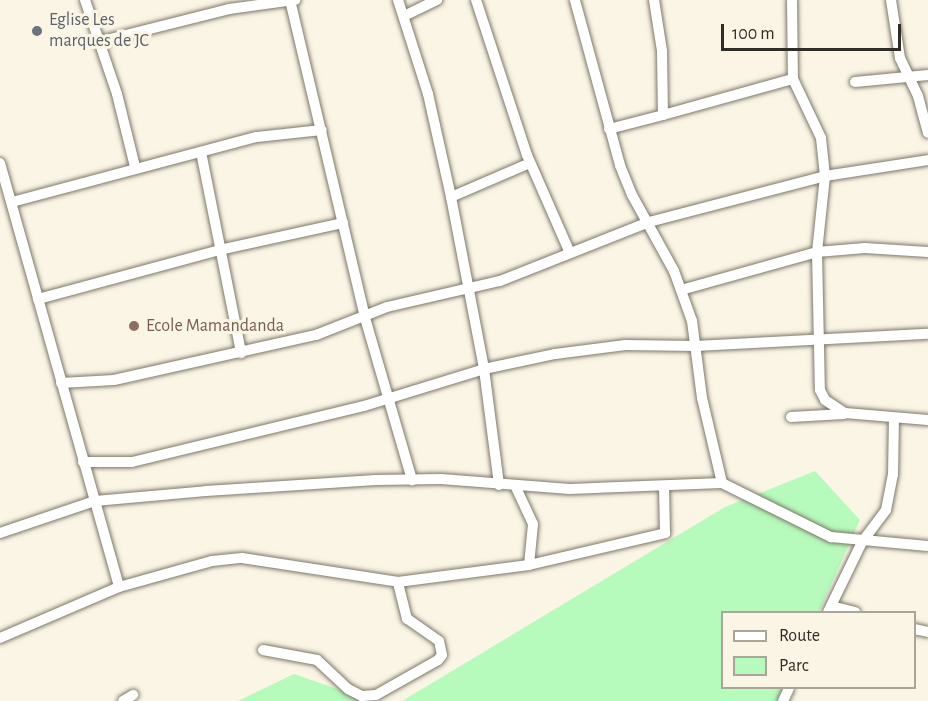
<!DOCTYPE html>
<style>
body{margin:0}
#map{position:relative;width:928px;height:701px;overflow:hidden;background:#fbf5e5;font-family:"Alegreya Sans",sans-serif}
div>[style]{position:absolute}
.green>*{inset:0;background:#b6fbbb}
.roads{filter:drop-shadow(0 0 2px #7d786a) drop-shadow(0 0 2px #7d786a)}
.minor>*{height:10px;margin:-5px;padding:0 5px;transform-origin:5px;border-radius:5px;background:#fff}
.dots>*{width:16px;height:16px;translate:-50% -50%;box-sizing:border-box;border:3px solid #fbf5e5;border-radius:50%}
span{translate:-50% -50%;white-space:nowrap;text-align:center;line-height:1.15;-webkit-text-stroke:6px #fbf5e5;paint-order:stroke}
.worship-label{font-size:18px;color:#5b616d}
.left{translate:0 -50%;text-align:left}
.education-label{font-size:18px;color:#785e54}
.legend{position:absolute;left:721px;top:611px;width:195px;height:78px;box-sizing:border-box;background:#fbf5e5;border:2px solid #aaa599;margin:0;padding:8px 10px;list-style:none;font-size:18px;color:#302d27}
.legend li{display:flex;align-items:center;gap:12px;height:30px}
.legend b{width:30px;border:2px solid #aaa599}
.scale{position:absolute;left:721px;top:24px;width:180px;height:27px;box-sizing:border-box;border:3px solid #302d27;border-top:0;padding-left:8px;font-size:18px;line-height:21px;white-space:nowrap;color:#302d27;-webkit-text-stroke:4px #fbf5e5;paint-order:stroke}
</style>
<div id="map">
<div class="green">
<i style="clip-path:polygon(815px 471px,860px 520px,819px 612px,722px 612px,722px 688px,786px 688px,780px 701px,402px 701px,725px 507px)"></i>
<i style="clip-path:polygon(294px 674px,372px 701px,238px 701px)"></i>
</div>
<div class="roads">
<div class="minor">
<i style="left:85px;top:0;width:99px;rotate:71.2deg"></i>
<i style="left:117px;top:94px;width:75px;rotate:76.1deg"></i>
<i style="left:290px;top:0;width:327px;rotate:76.7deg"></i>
<i style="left:365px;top:318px;width:169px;rotate:73.8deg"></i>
<i style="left:398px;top:0;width:99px;rotate:72.3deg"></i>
<i style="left:428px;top:94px;width:106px;rotate:77.4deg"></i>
<i style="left:451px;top:197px;width:175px;rotate:79.1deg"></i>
<i style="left:484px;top:369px;width:117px;rotate:82.6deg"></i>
<i style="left:476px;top:0;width:163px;rotate:71.8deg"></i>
<i style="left:527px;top:155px;width:107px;rotate:66.3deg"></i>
<i style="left:792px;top:0;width:79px;rotate:89.3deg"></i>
<i style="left:793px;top:79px;width:65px;rotate:64.6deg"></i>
<i style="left:821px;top:138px;width:38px;rotate:84deg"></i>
<i style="left:825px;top:176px;width:76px;rotate:96deg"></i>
<i style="left:817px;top:252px;width:138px;rotate:88.8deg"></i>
<i style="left:820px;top:390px;width:11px;rotate:63deg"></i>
<i style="left:825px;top:400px;width:24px;rotate:33deg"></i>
<i style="left:845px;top:413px;width:83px;rotate:4.8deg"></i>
<i style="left:891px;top:0;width:59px;rotate:81.2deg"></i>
<i style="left:900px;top:58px;width:42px;rotate:64.7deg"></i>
<i style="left:918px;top:96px;width:38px;rotate:75deg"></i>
<i style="left:404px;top:16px;width:37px;rotate:-26deg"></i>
<i style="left:98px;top:42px;width:135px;rotate:-14.1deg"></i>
<i style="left:229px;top:9px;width:67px;rotate:-7.8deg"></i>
<i style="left:855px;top:82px;width:73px;rotate:-5.5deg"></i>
<i style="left:663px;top:115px;width:135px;rotate:-15.5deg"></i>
<i style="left:609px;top:129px;width:56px;rotate:-14.5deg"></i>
<i style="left:663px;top:115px;width:64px;rotate:-90.9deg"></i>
<i style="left:662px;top:51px;width:52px;rotate:-98.9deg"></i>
<i style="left:201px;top:152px;width:205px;rotate:78.7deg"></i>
<i style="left:0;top:163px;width:440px;rotate:74.3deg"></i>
<i style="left:451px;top:197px;width:86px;rotate:-23.3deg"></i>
<i style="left:12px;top:202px;width:253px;rotate:-14.9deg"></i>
<i style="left:257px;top:137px;width:65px;rotate:-6.1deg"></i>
<i style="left:681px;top:290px;width:141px;rotate:-15.6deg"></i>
<i style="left:817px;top:252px;width:48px;rotate:-4.8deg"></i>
<i style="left:865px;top:248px;width:63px;rotate:3.6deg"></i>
<i style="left:38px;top:299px;width:188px;rotate:-15.1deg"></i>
<i style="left:219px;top:250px;width:127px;rotate:-12.3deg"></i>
<i style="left:61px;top:383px;width:53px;rotate:-3.2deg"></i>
<i style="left:114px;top:380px;width:207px;rotate:-12.6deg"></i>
<i style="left:316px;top:335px;width:76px;rotate:-21.5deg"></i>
<i style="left:387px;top:307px;width:116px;rotate:-13deg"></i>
<i style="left:500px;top:281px;width:160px;rotate:-21.6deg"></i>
<i style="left:649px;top:222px;width:182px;rotate:-14.6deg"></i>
<i style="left:825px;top:176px;width:104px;rotate:-8.8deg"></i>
<i style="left:791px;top:417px;width:53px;rotate:-3.2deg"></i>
<i style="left:83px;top:462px;width:49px"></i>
<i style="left:132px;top:462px;width:239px;rotate:-13.6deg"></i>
<i style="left:364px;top:406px;width:126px;rotate:-17.1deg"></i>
<i style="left:484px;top:369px;width:73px;rotate:-11.9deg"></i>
<i style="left:555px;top:354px;width:71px;rotate:-7.3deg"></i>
<i style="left:625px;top:345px;width:71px;rotate:0.8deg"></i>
<i style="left:696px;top:346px;width:232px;rotate:-3deg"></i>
<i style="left:722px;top:483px;width:122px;rotate:26.4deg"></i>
<i style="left:831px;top:537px;width:97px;rotate:5.3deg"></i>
<i style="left:0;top:533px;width:100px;rotate:-18.6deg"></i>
<i style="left:95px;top:501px;width:111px;rotate:-5.1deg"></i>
<i style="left:206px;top:491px;width:170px;rotate:-3.7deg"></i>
<i style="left:376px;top:480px;width:65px;rotate:-0.9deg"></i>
<i style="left:441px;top:479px;width:129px;rotate:4.4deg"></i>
<i style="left:570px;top:489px;width:152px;rotate:-2.3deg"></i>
<i style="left:722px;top:483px;width:87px;rotate:-103.2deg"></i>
<i style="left:702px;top:398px;width:78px;rotate:-97.4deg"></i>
<i style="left:692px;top:321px;width:53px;rotate:-109.8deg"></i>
<i style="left:674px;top:271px;width:87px;rotate:-118.9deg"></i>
<i style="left:632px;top:195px;width:32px;rotate:-112deg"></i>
<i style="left:620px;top:165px;width:171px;rotate:-105.3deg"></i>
<i style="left:529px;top:565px;width:140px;rotate:-13.2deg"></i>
<i style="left:665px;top:533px;width:46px;rotate:-91.2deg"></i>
<i style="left:831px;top:606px;width:25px;rotate:14deg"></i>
<i style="left:828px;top:612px;width:78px;rotate:-64.1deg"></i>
<i style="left:862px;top:542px;width:40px;rotate:-53deg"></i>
<i style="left:886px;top:510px;width:36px;rotate:-79deg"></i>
<i style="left:893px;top:475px;width:56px;rotate:-89deg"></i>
<i style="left:914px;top:629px;width:14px;rotate:12deg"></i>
<i style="left:0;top:638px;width:129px;rotate:-23.2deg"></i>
<i style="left:119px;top:587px;width:97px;rotate:-15.6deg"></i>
<i style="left:212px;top:561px;width:30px;rotate:-6deg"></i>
<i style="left:242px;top:558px;width:158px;rotate:8.7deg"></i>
<i style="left:263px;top:650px;width:55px;rotate:10.5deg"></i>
<i style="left:317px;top:660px;width:42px;rotate:43.1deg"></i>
<i style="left:348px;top:689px;width:16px;rotate:27deg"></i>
<i style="left:362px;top:696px;width:14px;rotate:-4deg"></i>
<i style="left:376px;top:695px;width:71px;rotate:-29.4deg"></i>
<i style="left:438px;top:660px;width:6px;rotate:-51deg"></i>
<i style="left:442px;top:655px;width:14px;rotate:-102deg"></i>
<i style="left:439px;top:641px;width:39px;rotate:-145deg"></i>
<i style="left:407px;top:619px;width:38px;rotate:-104deg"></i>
<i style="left:398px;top:582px;width:132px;rotate:-7.4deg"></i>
<i style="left:529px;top:565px;width:41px;rotate:-84.4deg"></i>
<i style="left:533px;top:524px;width:40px;rotate:-115deg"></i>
<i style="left:123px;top:701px;width:12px;rotate:-31deg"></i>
<i style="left:783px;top:701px;width:14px;rotate:-65deg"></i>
</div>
</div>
<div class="dots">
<i style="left:37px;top:31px;background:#6b7280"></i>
<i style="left:134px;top:326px;background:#8d6e63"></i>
</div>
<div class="worship-label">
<span class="left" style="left:49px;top:31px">Eglise Les<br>marques de JC</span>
</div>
<div class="education-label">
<span class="left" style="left:146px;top:326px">Ecole Mamandanda</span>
</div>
<ul class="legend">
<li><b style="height:8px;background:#fff"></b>Route</li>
<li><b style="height:16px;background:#b6fbbb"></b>Parc</li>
</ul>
<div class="scale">100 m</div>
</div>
